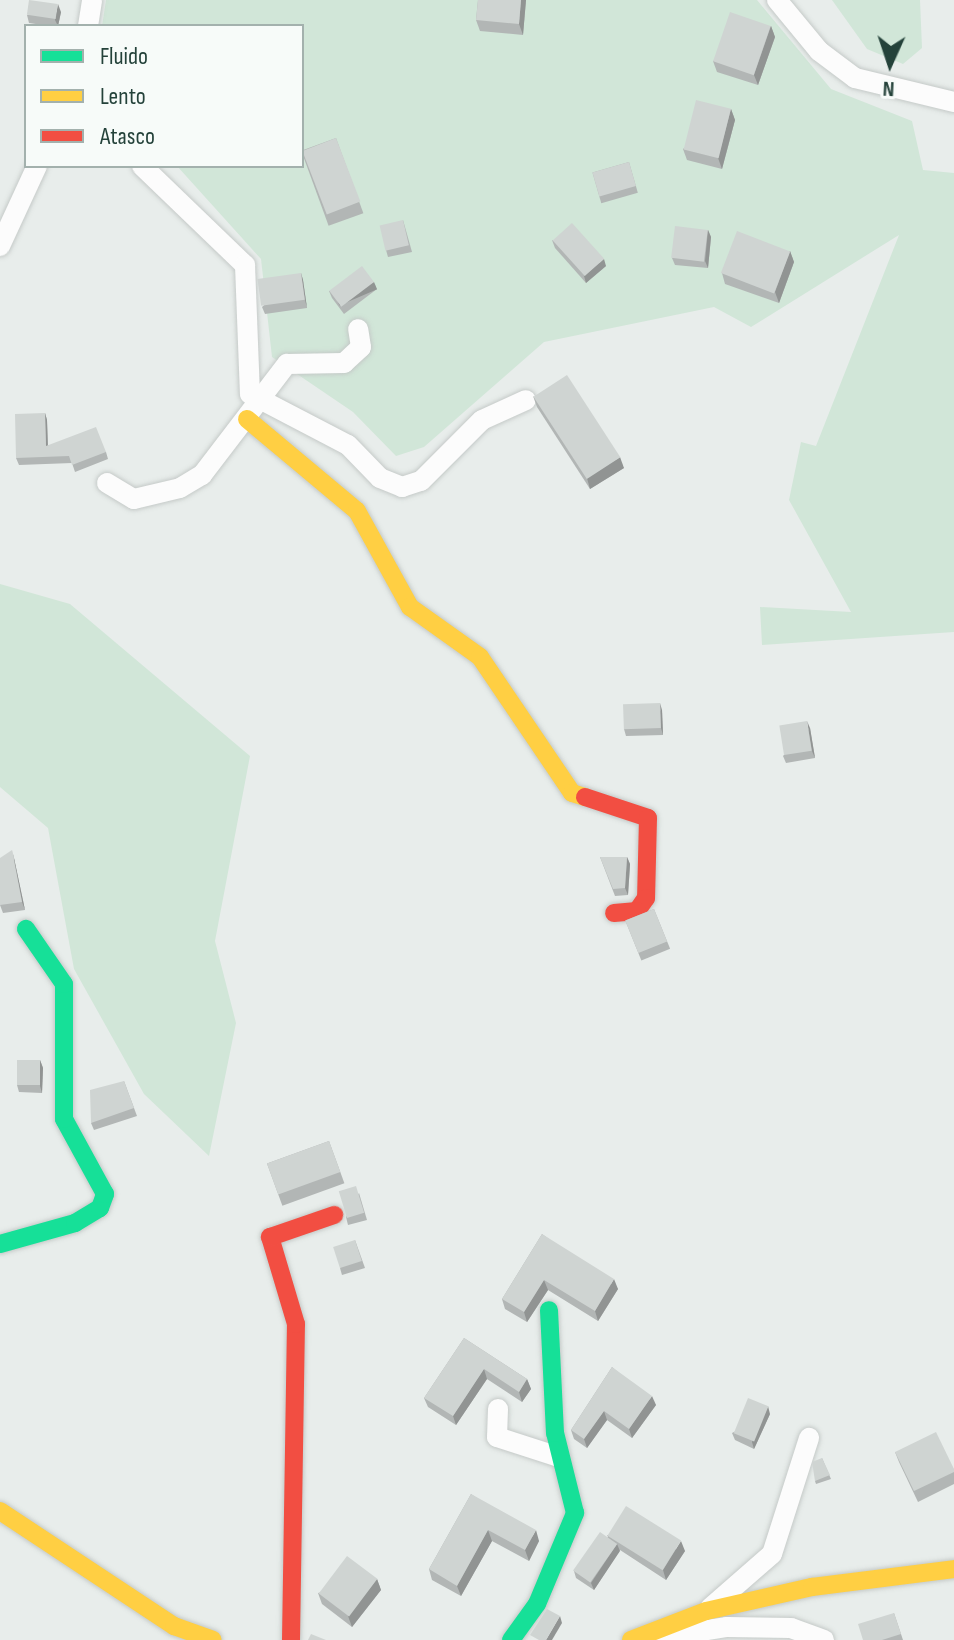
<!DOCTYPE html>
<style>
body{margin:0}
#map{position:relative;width:954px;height:1640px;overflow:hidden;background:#e8edeb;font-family:"Sofia Sans Condensed",sans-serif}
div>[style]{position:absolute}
.green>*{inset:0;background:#d1e6d8}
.roads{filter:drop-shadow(0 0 2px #c5cac8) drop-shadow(0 0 2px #c5cac8)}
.street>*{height:20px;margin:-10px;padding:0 10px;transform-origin:10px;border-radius:10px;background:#fcfcfc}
.fast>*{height:18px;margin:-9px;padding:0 9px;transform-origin:9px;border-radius:9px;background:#16e098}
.slow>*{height:18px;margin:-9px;padding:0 9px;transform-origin:9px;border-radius:9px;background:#ffcf43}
.jam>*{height:18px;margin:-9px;padding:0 9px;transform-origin:9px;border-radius:9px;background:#f24e42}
.wall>*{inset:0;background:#b2b6b5;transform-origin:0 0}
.shaded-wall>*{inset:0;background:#919493;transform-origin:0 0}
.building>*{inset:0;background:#cfd4d2;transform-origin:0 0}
span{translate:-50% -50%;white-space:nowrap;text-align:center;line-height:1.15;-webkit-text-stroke:8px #f7fbf9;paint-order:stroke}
.legend{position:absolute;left:24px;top:24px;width:280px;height:144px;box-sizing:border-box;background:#f7fbf9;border:2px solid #a3b1ad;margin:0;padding:10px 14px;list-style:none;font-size:24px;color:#24423a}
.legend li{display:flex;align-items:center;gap:16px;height:40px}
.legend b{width:40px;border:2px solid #a3b1ad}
.north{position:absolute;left:850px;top:24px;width:80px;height:80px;-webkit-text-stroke:6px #f7fbf9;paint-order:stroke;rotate:183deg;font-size:22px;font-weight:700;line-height:32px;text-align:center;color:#24423a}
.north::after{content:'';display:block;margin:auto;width:28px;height:36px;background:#24423a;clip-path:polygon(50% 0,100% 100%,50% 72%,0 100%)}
</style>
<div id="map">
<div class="green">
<i style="clip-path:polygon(106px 0,757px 0,831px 89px,912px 121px,923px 170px,954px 173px,954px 632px,762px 645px,760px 607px,851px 612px,789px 500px,801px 442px,816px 446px,899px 235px,751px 327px,714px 307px,544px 342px,424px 447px,396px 456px,353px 412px,272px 357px,261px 259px,177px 166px,302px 166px,302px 26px,102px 26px)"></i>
<i style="clip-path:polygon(832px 0,920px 0,922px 48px,903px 64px,867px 49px)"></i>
<i style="clip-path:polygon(0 584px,70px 604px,250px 756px,215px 941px,236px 1023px,209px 1156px,144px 1094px,74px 969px,48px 828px,0 787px)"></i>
</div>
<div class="roads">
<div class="street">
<i style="left:777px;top:0;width:66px;rotate:50.5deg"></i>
<i style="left:819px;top:51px;width:45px;rotate:36.9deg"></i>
<i style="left:855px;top:78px;width:102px;rotate:13.6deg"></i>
<i style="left:88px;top:26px;width:26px;rotate:-81deg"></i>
<i style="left:142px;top:166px;width:143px;rotate:43.9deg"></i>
<i style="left:245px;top:265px;width:129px;rotate:87.8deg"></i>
<i style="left:250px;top:394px;width:110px;rotate:27.5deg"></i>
<i style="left:348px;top:445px;width:46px;rotate:45.9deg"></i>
<i style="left:380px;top:478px;width:24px;rotate:22deg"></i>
<i style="left:402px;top:487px;width:20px;rotate:-18deg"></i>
<i style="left:421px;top:481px;width:86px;rotate:-45deg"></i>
<i style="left:482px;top:420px;width:48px;rotate:-24.4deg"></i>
<i style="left:0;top:246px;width:88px;rotate:-65.2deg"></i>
<i style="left:107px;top:483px;width:31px;rotate:31deg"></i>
<i style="left:134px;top:499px;width:47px;rotate:-13.4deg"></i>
<i style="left:180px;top:488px;width:26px;rotate:-31deg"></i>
<i style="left:202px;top:475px;width:140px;rotate:-52.6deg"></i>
<i style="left:287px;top:364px;width:57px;rotate:-1deg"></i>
<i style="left:344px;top:363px;width:23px;rotate:-43deg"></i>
<i style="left:361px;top:347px;width:18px;rotate:-99deg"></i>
<i style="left:498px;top:1409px;width:28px;rotate:92deg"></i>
<i style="left:497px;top:1437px;width:65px;rotate:17.9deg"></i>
<i style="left:710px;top:1608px;width:82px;rotate:-41.1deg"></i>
<i style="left:772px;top:1554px;width:122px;rotate:-72.3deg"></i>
<i style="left:663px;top:1637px;width:65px;rotate:-8.9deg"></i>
<i style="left:727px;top:1627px;width:64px;rotate:0.9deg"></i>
<i style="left:791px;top:1628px;width:35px;rotate:20deg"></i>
</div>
<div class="fast">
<i style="left:0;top:1244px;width:78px;rotate:-15.6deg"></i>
<i style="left:75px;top:1223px;width:29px;rotate:-31deg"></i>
<i style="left:100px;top:1208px;width:15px;rotate:-70deg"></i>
<i style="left:105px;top:1194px;width:85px;rotate:-118.7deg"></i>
<i style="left:64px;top:1119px;width:135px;rotate:-90deg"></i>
<i style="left:64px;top:984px;width:67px;rotate:-124.6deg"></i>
<i style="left:511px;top:1640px;width:44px;rotate:-54.2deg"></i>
<i style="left:537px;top:1604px;width:99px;rotate:-67.3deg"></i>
<i style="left:575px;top:1513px;width:82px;rotate:-104deg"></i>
<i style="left:555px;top:1433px;width:123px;rotate:-92.8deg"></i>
</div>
<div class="slow">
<i style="left:247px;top:419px;width:143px;rotate:39.9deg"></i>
<i style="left:357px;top:511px;width:110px;rotate:61.1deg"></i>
<i style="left:410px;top:607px;width:86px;rotate:35.5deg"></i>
<i style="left:480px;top:657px;width:164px;rotate:55.9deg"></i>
<i style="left:572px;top:793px;width:14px;rotate:17deg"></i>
<i style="left:0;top:1511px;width:209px;rotate:33.5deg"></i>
<i style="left:174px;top:1626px;width:41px;rotate:19.7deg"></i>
<i style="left:631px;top:1640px;width:80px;rotate:-21.1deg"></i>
<i style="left:706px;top:1611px;width:109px;rotate:-12.8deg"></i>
<i style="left:812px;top:1587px;width:143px;rotate:-7.2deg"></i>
</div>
<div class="jam">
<i style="left:585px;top:797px;width:66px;rotate:18.4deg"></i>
<i style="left:648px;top:818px;width:80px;rotate:91.4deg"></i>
<i style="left:646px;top:898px;width:16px;rotate:125deg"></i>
<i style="left:637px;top:911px;width:23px;rotate:175deg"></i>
<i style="left:291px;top:1640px;width:316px;rotate:-89.1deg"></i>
<i style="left:296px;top:1324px;width:91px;rotate:-106.6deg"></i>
<i style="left:270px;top:1237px;width:68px;rotate:-19deg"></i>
</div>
</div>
<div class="wall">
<i style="clip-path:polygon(478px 0,526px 0,523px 35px,480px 31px,476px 20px)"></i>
<i style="clip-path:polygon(61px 12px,58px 26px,49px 26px,29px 23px,27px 15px)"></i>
<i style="clip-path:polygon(771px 26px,775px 37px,758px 85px,717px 72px,713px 61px)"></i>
<i style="clip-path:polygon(731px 109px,735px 120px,722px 169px,687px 160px,683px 149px)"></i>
<i style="left:336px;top:138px;width:80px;height:37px;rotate:70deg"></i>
<i style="left:629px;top:162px;width:32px;height:38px;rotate:74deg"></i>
<i style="clip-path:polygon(403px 220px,412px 252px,388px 257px,386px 250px)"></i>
<i style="clip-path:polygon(708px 230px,711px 237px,708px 268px,675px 265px,672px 258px)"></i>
<i style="clip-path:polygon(552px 240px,606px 266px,586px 283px,555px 248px)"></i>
<i style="clip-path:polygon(790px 251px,794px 262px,779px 303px,725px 284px,722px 273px)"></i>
<i style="clip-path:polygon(301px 273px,303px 280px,307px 308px,265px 314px,262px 307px)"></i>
<i style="clip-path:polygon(377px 289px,344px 314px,332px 298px,329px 291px)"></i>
<i style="clip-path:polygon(533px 396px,624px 468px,590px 489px,537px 407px)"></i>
<i style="clip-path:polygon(45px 413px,47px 420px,48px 445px,106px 452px,108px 459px,75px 472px,72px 463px,19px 465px,16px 458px)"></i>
<i style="clip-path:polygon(662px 710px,663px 735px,626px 736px,624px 729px)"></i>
<i style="clip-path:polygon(810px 728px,815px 758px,786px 763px,783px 756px)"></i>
<i style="clip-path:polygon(600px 857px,627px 857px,630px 864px,628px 895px,615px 896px)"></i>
<i style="clip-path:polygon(14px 858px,25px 910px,3px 913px,0 905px)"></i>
<i style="left:654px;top:909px;width:43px;height:31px;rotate:68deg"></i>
<i style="clip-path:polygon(40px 1060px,43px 1068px,42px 1093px,19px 1092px,17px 1085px)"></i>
<i style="clip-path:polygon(124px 1081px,137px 1116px,94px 1130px,91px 1123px)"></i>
<i style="left:329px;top:1141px;width:45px;height:66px;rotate:70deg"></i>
<i style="clip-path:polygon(359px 1193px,367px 1220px,348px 1225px,346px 1217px)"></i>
<i style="clip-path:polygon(542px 1234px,618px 1289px,598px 1321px,548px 1290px,527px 1322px,505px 1309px,502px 1299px)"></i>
<i style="clip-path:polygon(355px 1240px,365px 1268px,342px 1275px,340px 1268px)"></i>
<i style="clip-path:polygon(464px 1338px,527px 1379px,531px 1389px,522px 1402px,487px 1379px,456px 1425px,428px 1407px,424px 1398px)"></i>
<i style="clip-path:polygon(612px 1367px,656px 1405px,632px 1438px,607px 1420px,587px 1448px,574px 1439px,571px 1430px)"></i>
<i style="clip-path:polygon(770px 1414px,754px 1449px,735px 1440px,732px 1433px)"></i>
<i style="clip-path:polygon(895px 1452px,954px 1469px,954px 1484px,918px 1502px,899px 1462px)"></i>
<i style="clip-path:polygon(822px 1458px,831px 1479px,816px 1484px,815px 1481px)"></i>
<i style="clip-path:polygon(471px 1494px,539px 1541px,529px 1561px,492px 1541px,461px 1596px,432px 1580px,429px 1569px)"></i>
<i style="clip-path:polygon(607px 1535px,685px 1551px,666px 1580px,620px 1550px,594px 1590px,576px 1578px,574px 1571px,608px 1537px)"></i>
<i style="clip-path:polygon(377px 1579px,381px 1590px,352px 1627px,322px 1604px,318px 1593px)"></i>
<i style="clip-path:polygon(894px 1613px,903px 1640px,863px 1640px)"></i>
</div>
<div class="shaded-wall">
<i style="clip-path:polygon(521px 0,526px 0,523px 35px,519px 24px)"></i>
<i style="clip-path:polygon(58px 4px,61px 12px,58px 26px,55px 20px)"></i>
<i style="clip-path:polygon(771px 26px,775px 37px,758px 85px,754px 75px)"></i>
<i style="clip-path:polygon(731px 109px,735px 120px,722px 169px,718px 158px)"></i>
<i style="clip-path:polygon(708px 230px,711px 237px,708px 268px,705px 261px)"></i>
<i style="clip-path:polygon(790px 251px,794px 262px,779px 303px,775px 292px)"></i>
<i style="clip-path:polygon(604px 259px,606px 266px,586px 283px,584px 276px)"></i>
<i style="clip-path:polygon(301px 273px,303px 280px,307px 308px,305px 300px)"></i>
<i style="left:374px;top:282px;width:8px;height:41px;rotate:67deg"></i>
<i style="clip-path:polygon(45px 413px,47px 420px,48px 453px,46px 446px)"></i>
<i style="clip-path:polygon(620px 457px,624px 468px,590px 489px,587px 478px)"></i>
<i style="clip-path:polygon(660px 703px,662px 710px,663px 735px,661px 728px)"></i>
<i style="clip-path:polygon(807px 721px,810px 728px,815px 758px,812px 751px)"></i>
<i style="clip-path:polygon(12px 850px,14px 858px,25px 910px,22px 902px)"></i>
<i style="clip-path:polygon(627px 857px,630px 864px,628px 895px,625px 888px)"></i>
<i style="clip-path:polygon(40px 1060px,43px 1068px,42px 1093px,40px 1086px)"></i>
<i style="clip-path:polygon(614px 1279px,618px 1289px,598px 1321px,595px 1311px)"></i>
<i style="clip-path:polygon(544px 1280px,548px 1290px,527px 1322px,524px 1312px)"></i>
<i style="clip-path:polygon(484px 1369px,487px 1379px,456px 1425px,453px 1416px)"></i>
<i style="clip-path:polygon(527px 1379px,531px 1389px,522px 1402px,519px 1392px)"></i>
<i style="clip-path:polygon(652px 1396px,656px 1405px,632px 1438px,629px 1429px)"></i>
<i style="clip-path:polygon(768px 1406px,770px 1414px,754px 1449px,752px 1442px)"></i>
<i style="clip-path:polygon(604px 1411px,607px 1420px,587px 1448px,584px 1439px)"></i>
<i style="clip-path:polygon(488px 1530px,492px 1541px,461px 1596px,457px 1586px)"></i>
<i style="clip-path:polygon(536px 1530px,539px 1541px,529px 1561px,525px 1550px)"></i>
<i style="clip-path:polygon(681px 1541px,685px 1551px,666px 1580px,663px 1570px)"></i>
<i style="clip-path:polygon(617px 1544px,620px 1551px,594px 1590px,591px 1583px)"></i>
<i style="clip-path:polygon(377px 1579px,381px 1590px,352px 1627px,348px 1616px)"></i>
<i style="clip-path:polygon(560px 1616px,562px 1623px,552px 1640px,546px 1640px)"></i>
</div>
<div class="building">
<i style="left:29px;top:0;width:29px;height:15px;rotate:8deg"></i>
<i style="clip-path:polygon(478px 0,521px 0,519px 24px,476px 20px)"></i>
<i style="left:730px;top:12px;width:43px;height:52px;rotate:19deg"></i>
<i style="left:696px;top:100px;width:36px;height:51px;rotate:14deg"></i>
<i style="left:336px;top:138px;width:68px;height:36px;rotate:69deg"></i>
<i style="left:629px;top:162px;width:25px;height:38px;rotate:74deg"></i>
<i style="left:403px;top:220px;width:26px;height:24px;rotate:77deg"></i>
<i style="left:572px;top:223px;width:48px;height:26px;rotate:48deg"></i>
<i style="left:675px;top:226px;width:33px;height:32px;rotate:7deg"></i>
<i style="left:737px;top:231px;width:57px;height:45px;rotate:21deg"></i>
<i style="left:362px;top:266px;width:20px;height:41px;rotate:53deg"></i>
<i style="left:301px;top:273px;width:27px;height:44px;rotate:82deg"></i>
<i style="left:567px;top:375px;width:98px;height:40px;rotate:57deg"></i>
<i style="clip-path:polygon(45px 413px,46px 446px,96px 427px,106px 452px,72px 465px,69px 456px,16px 458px,15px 414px)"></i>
<i style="left:660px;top:703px;width:25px;height:37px;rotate:88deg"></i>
<i style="left:807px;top:721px;width:30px;height:28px;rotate:81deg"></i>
<i style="clip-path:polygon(12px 850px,22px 902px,0 905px,0 858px)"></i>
<i style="clip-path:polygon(600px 857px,627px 857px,625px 888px,613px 889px)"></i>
<i style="left:654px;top:909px;width:35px;height:31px;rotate:68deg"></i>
<i style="left:17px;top:1060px;width:23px;height:25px"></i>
<i style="clip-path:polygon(124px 1081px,134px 1108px,91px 1123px,90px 1090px)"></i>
<i style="left:329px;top:1141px;width:33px;height:66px;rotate:70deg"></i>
<i style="left:356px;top:1186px;width:28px;height:18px;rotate:73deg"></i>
<i style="clip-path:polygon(542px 1234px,614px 1279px,595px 1311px,544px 1280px,524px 1312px,502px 1299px)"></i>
<i style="left:355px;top:1240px;width:22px;height:23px;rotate:72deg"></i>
<i style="clip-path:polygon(464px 1338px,527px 1379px,519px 1392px,484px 1369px,453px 1416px,424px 1398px)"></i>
<i style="clip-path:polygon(612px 1367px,652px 1396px,629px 1429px,604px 1411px,584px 1439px,571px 1430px)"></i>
<i style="left:748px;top:1398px;width:22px;height:38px;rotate:22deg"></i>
<i style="clip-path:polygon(936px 1432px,954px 1469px,954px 1472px,914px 1491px,895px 1452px)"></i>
<i style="clip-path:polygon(822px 1458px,830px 1475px,815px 1481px,812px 1462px)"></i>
<i style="clip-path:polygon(471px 1494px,536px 1530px,525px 1550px,488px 1530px,457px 1586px,429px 1569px)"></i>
<i style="left:626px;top:1506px;width:65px;height:35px;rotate:32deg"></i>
<i style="left:600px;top:1532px;width:21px;height:47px;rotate:35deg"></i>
<i style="left:347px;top:1556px;width:38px;height:47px;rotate:37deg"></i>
<i style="clip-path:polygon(547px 1609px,560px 1616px,546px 1640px,539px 1640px,530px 1635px)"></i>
<i style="clip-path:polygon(894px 1613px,901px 1634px,882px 1640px,863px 1640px,858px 1624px)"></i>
<i style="clip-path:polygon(311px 1634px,326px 1640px,308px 1640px)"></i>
</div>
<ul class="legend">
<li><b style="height:10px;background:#16e098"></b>Fluido</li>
<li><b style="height:10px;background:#ffcf43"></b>Lento</li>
<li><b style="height:10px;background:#f24e42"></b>Atasco</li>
</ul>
<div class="north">N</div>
</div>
